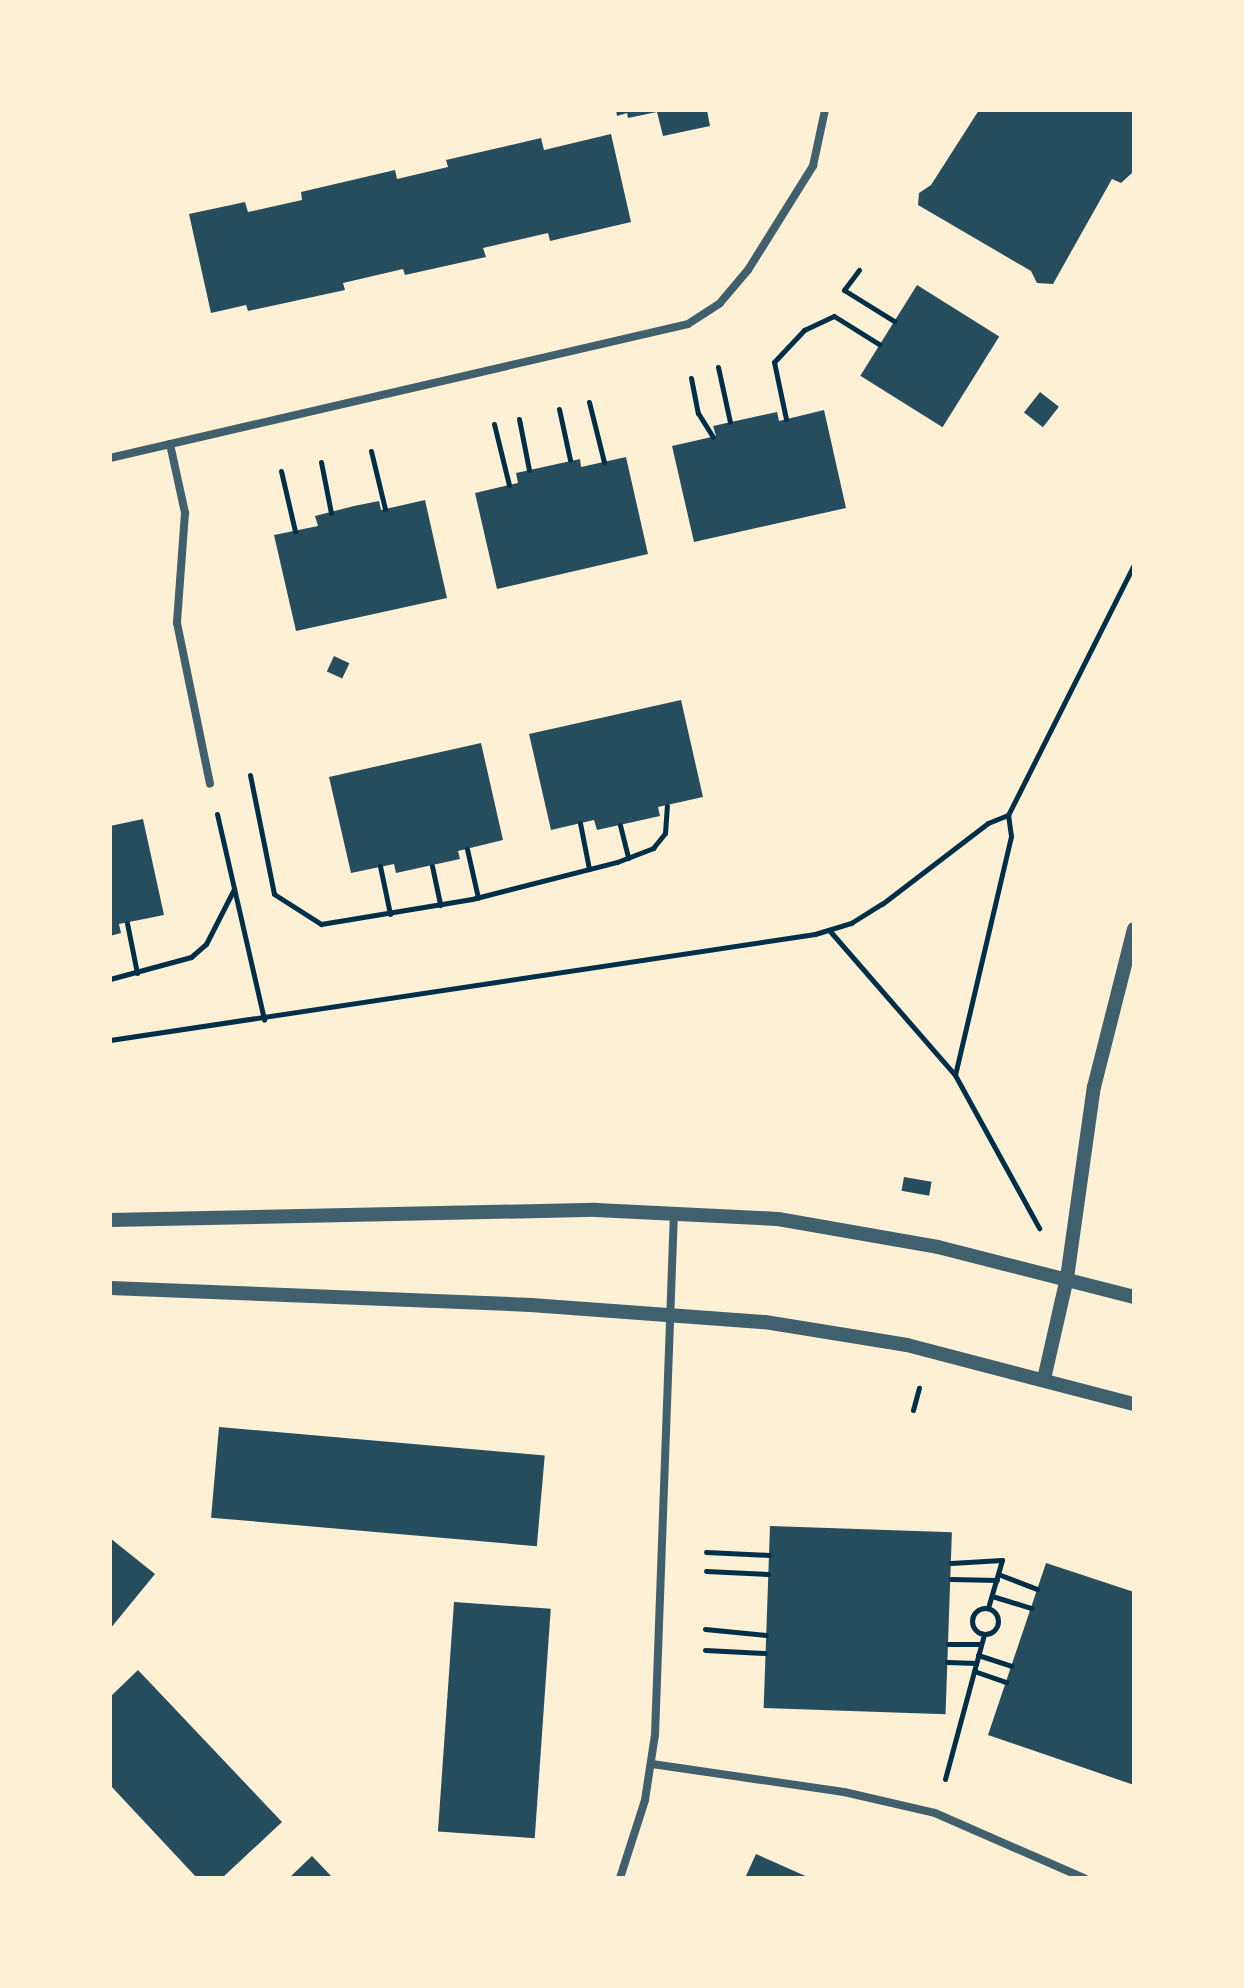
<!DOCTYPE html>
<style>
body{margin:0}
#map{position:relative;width:1244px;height:1988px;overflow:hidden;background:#fdf0d5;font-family:"Archivo Narrow",sans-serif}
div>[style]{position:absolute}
.building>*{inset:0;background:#264d5e;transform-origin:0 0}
.path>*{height:5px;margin:-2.5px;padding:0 2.5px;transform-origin:2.5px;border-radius:2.5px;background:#003049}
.path>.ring{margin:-2.5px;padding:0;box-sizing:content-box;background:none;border:5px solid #003049;border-radius:50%}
.minor>*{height:8px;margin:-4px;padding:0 4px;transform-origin:4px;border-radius:4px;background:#3f606c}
.tertiary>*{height:14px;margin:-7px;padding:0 7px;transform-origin:7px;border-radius:7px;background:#3f606c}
span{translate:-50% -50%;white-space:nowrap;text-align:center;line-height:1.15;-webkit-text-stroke:6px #fdf0d5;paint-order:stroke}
.frame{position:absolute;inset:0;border:112px solid #fdf0d5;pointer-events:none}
</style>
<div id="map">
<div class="building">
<i style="clip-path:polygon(616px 110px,707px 110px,710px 126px,663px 136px,657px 112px,628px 118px,627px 113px,617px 116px)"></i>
<i style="clip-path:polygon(979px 110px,1134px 110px,1132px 173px,1121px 183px,1112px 179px,1053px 284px,1037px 283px,1031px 271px,918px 205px,919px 193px,931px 185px)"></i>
<i style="clip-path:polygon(611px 134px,631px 222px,550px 241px,548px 233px,483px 248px,486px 257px,405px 275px,403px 269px,343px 283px,345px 290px,248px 311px,246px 305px,211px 313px,189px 214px,245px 202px,248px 212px,302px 200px,301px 192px,395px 170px,397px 179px,448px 167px,446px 160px,541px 138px,544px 150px)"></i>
<i style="left:917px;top:285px;width:97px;height:107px;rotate:32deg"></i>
<i style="left:1040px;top:392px;width:24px;height:26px;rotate:38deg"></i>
<i style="clip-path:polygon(824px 410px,846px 508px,694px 542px,672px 446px,716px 436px,713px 426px,777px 412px,779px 421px)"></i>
<i style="clip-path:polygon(626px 457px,648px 554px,497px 589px,475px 493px,518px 483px,516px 473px,580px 459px,581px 467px)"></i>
<i style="clip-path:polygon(425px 500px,447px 598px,296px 631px,274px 535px,318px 526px,315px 516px,354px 506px,379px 501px,381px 510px)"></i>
<i style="left:334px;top:656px;width:17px;height:17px;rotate:25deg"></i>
<i style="clip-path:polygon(681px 700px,703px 797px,658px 807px,660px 816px,597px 830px,594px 820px,551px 830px,529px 734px)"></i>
<i style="clip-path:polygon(481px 743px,503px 840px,458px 851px,460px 859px,396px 873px,394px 864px,351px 873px,329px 777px)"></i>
<i style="clip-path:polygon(143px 819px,164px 915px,119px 924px,121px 933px,110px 936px,110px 826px)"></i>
<i style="left:904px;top:1177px;width:28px;height:14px;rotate:10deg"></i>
<i style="left:219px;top:1427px;width:327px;height:91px;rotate:5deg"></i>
<i style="left:770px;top:1526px;width:182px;height:182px;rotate:2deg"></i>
<i style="clip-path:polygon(110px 1538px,155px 1574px,110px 1629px)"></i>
<i style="clip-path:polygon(1046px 1563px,1134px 1592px,1134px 1785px,988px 1735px)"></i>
<i style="left:454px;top:1602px;width:97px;height:230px;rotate:4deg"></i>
<i style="clip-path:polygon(138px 1670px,282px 1822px,222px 1878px,197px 1878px,110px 1785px,110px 1697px)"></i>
<i style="clip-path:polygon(756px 1854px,810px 1878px,745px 1878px)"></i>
<i style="clip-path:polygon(312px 1856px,333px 1878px,289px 1878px)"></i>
</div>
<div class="path">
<i style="left:859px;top:270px;width:25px;rotate:127deg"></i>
<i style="left:844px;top:290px;width:59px;rotate:31.8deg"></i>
<i style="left:718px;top:367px;width:56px;rotate:77.7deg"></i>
<i style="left:691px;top:378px;width:36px;rotate:79deg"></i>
<i style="left:698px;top:413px;width:28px;rotate:58deg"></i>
<i style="left:589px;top:402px;width:62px;rotate:76deg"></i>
<i style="left:559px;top:409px;width:52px;rotate:77.8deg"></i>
<i style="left:519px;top:419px;width:52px;rotate:78.9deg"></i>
<i style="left:786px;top:419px;width:58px;rotate:-101.9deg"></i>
<i style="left:774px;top:362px;width:44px;rotate:-46.8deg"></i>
<i style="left:804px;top:330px;width:33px;rotate:-25deg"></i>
<i style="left:834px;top:316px;width:53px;rotate:31.9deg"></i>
<i style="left:494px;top:424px;width:63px;rotate:76.2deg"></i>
<i style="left:371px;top:451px;width:60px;rotate:76.4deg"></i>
<i style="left:321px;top:462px;width:52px;rotate:78.9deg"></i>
<i style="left:281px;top:471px;width:62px;rotate:76.9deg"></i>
<i style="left:250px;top:775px;width:121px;rotate:78.6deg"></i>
<i style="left:274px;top:894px;width:56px;rotate:32.6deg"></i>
<i style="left:321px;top:924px;width:153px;rotate:-9.4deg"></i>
<i style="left:472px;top:899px;width:150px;rotate:-14.3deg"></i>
<i style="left:617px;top:862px;width:39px;rotate:-21deg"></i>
<i style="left:653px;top:848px;width:19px;rotate:-51deg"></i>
<i style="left:665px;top:833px;width:27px;rotate:-86deg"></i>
<i style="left:217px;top:814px;width:211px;rotate:77.1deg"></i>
<i style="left:580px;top:823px;width:47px;rotate:78.9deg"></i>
<i style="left:620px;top:825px;width:34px;rotate:76deg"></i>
<i style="left:467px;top:849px;width:50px;rotate:77.3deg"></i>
<i style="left:380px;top:866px;width:49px;rotate:78.2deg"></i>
<i style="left:432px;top:866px;width:40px;rotate:78deg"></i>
<i style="left:127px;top:923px;width:51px;rotate:78.7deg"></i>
<i style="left:829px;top:930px;width:192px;rotate:49deg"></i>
<i style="left:955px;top:1075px;width:175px;rotate:61.2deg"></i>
<i style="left:110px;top:979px;width:84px;rotate:-15.2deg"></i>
<i style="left:191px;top:957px;width:20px;rotate:-41deg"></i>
<i style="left:206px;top:944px;width:62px;rotate:-63deg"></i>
<i style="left:110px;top:1040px;width:713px;rotate:-8.55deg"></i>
<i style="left:815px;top:934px;width:38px;rotate:-17deg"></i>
<i style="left:851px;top:923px;width:36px;rotate:-32deg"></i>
<i style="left:882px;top:904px;width:133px;rotate:-37.4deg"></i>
<i style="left:988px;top:823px;width:22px;rotate:-22deg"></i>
<i style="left:955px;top:1075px;width:245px;rotate:-76.8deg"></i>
<i style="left:1011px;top:836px;width:21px;rotate:-98deg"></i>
<i style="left:1008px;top:815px;width:281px;rotate:-63.3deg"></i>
<i style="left:913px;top:1410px;width:23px;rotate:-75deg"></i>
<i style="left:706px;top:1552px;width:63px;rotate:2.7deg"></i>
<i style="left:951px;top:1563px;width:51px;rotate:-3.4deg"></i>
<i style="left:1002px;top:1560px;width:50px;rotate:106.3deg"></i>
<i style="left:706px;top:1571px;width:62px;rotate:2.8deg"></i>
<i style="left:998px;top:1574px;width:42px;rotate:21deg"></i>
<i style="left:951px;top:1579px;width:46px;rotate:1.2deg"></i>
<i style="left:992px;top:1596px;width:41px;rotate:17.1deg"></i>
<i class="ring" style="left:972px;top:1608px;width:21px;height:21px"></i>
<i style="left:705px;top:1629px;width:61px;rotate:5.6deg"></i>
<i style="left:948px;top:1644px;width:33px"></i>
<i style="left:705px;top:1650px;width:60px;rotate:2.9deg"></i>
<i style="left:978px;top:1655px;width:35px;rotate:18deg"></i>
<i style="left:947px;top:1662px;width:29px;rotate:2deg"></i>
<i style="left:974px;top:1671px;width:34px;rotate:19deg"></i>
<i style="left:945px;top:1779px;width:150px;rotate:-74.9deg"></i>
</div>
<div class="minor">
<i style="left:170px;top:444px;width:71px;rotate:77.7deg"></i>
<i style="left:185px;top:513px;width:110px;rotate:94.2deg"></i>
<i style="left:177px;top:623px;width:164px;rotate:78.4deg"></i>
<i style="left:110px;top:458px;width:593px;rotate:-13.05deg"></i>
<i style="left:688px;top:324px;width:38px;rotate:-33deg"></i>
<i style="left:720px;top:303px;width:43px;rotate:-49.7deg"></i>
<i style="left:748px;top:270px;width:123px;rotate:-58deg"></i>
<i style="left:813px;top:166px;width:57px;rotate:-77.9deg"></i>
<i style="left:652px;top:1764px;width:194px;rotate:8.3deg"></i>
<i style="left:844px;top:1792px;width:93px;rotate:13deg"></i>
<i style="left:935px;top:1813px;width:163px;rotate:23.6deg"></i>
<i style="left:620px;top:1878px;width:82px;rotate:-72.2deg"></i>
<i style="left:645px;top:1800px;width:66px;rotate:-81.3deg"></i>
<i style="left:655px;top:1735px;width:523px;rotate:-87.92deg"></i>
</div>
<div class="tertiary">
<i style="left:110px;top:1220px;width:486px;rotate:-1.2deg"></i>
<i style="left:596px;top:1210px;width:182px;rotate:2.8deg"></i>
<i style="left:778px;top:1219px;width:162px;rotate:9.9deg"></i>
<i style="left:938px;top:1247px;width:202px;rotate:14.3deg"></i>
<i style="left:110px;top:1288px;width:421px;rotate:2.3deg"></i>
<i style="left:531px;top:1305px;width:235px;rotate:4.2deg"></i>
<i style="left:765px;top:1322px;width:144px;rotate:9.2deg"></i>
<i style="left:907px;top:1345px;width:235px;rotate:14.6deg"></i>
<i style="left:1044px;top:1379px;width:104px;rotate:-77.2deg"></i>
<i style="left:1067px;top:1278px;width:193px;rotate:-82deg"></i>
<i style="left:1094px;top:1087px;width:163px;rotate:-75.8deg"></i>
</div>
<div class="frame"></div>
</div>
